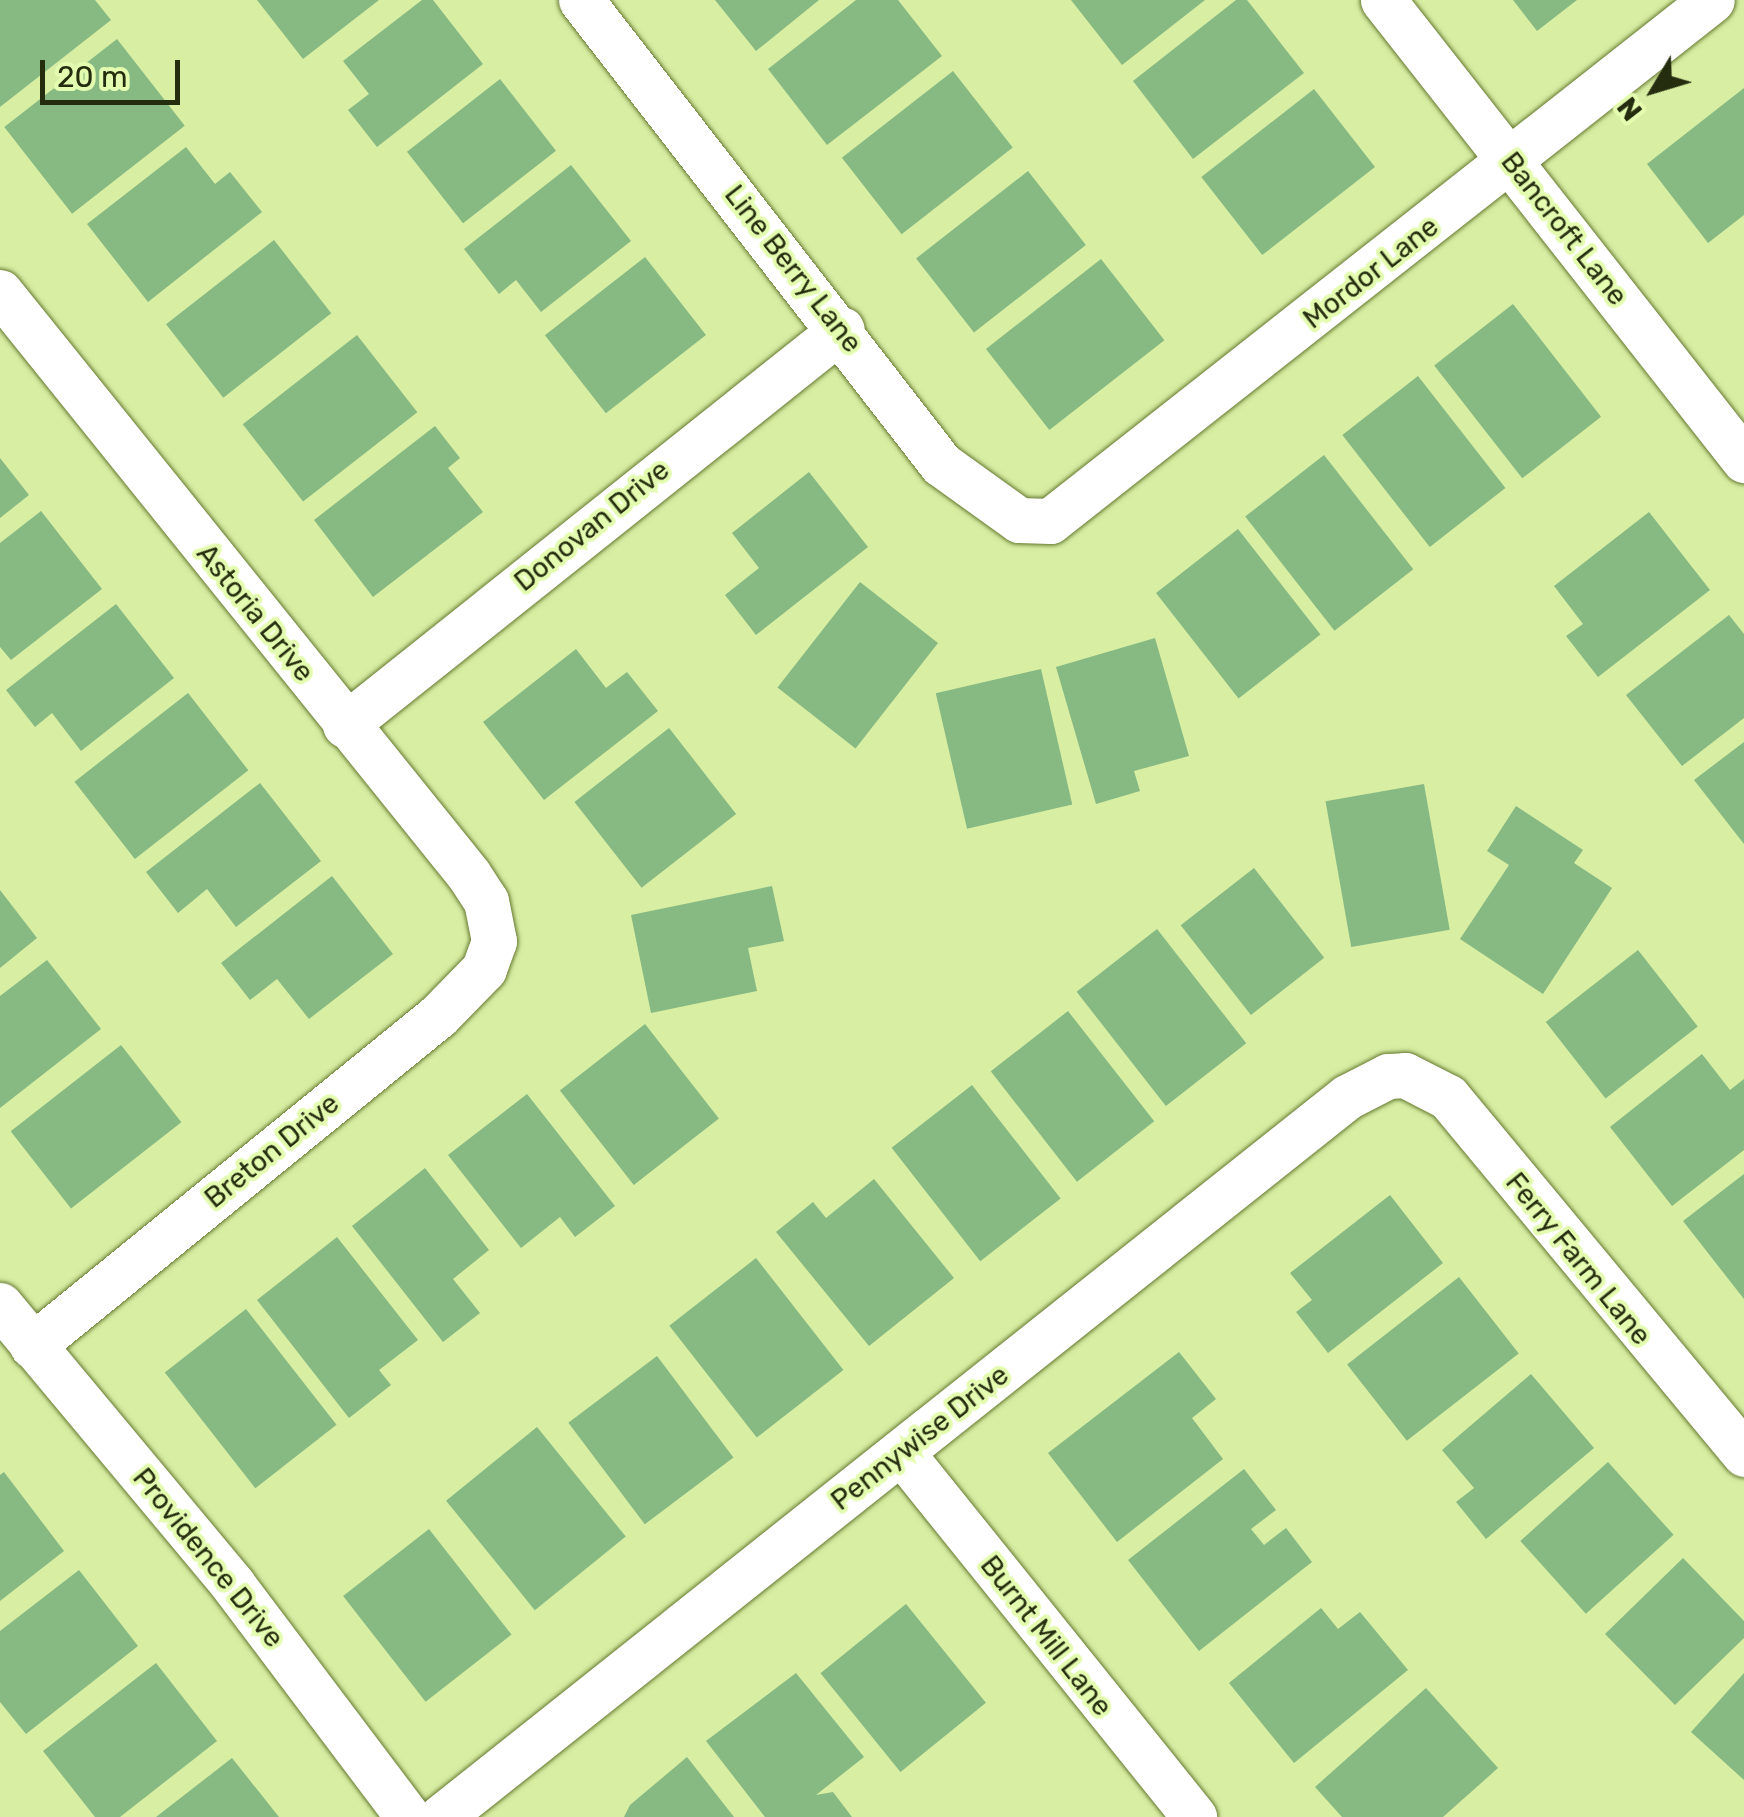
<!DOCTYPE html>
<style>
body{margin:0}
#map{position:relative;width:1744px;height:1817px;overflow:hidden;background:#d7eea3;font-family:Rubik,sans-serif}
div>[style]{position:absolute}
.building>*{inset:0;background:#87b983;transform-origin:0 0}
.roads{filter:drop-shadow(0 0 2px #667931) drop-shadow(0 0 2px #667931)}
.minor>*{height:45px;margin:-22.5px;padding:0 22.5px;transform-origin:22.5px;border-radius:22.5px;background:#fff}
span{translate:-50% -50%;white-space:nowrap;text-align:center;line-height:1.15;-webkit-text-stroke:8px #e4fcb0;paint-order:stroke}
.street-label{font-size:28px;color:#252d0f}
.north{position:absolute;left:1604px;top:40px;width:100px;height:100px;-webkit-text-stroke:8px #e4fcb0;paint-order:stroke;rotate:232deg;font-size:28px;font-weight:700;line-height:40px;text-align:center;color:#252d0f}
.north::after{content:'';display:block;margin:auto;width:35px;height:45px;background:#252d0f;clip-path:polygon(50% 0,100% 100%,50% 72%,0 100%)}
.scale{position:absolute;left:40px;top:60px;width:140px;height:45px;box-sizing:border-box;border:5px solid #252d0f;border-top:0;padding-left:12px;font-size:30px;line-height:35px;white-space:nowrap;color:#252d0f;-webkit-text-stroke:8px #e4fcb0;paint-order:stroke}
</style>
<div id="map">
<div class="building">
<i style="clip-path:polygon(0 0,95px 0,111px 20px,0 107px)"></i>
<i style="clip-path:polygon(257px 0,379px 0,303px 59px)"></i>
<i style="clip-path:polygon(422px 0,433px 0,483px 64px,377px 147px,348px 110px,369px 94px,343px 61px)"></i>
<i style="clip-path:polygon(715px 0,819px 0,756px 51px)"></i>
<i style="clip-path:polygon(856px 0,898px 0,942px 56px,827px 145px,768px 69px)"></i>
<i style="clip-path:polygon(1071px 0,1205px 0,1122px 65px)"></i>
<i style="clip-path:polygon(1236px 0,1247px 0,1304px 73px,1193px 159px,1133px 81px)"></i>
<i style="clip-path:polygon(1513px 0,1577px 0,1537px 31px)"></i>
<i style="left:117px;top:39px;width:110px;height:143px;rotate:52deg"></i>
<i style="left:953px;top:71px;width:97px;height:141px;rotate:52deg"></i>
<i style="left:500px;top:79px;width:91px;height:118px;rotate:52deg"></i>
<i style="clip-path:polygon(1744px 88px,1744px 215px,1708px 243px,1647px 164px)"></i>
<i style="left:1314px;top:89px;width:99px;height:143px;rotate:52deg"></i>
<i style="clip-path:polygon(186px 147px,215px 184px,230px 172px,262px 212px,148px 302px,87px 224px)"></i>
<i style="clip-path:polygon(571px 165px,631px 241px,541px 312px,516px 280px,499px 294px,464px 249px)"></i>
<i style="left:1028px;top:171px;width:94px;height:142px;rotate:52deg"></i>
<i style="left:274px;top:240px;width:93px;height:137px;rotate:52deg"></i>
<i style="left:645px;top:257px;width:99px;height:127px;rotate:52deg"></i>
<i style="left:1101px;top:259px;width:103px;height:146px;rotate:52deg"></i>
<i style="left:1513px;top:304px;width:143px;height:100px;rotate:52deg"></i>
<i style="left:357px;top:335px;width:98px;height:145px;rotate:52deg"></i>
<i style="left:1418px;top:376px;width:142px;height:96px;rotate:52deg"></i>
<i style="clip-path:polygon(435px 426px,460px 458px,448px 468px,483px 512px,373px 597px,314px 520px)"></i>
<i style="left:1324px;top:455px;width:145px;height:100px;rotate:52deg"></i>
<i style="clip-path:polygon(0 458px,29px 495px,0 518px)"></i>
<i style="clip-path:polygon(809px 472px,868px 547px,756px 635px,725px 595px,759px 568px,732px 533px)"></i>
<i style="clip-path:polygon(41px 511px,102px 589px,11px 660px,0 647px,0 543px)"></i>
<i style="clip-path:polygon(1649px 512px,1710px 590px,1598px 677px,1566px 636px,1583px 624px,1554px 586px)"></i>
<i style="left:1238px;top:529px;width:134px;height:104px;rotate:52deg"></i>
<i style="left:860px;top:582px;width:99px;height:134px;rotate:38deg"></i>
<i style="clip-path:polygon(116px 604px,174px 678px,81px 751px,52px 713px,35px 727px,6px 690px)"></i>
<i style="clip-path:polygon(1729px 615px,1744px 634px,1744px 718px,1682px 766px,1626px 695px)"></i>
<i style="clip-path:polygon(1155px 638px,1189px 756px,1134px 771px,1140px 791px,1096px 804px,1056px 667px)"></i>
<i style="clip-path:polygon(576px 649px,606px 688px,627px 672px,658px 711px,544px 800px,483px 722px)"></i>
<i style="left:1041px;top:669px;width:139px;height:108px;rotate:77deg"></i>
<i style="left:188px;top:693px;width:98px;height:144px;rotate:52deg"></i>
<i style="left:669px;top:728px;width:109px;height:120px;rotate:52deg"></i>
<i style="clip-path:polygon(1744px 742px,1744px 844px,1694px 780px)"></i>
<i style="clip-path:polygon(260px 783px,321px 861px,236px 927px,207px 889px,178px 913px,146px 872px)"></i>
<i style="left:1424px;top:784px;width:148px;height:100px;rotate:80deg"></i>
<i style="clip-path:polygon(1516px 806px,1583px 850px,1574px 863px,1612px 888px,1543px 994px,1460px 939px,1509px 865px,1487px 851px)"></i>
<i style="left:1254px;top:868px;width:114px;height:93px;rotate:52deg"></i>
<i style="clip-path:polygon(332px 876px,393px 954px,309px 1019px,277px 979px,250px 1000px,221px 963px)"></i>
<i style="clip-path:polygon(772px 886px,784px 941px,748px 948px,757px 991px,651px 1013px,631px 915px)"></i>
<i style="clip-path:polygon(0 890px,37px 938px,0 968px)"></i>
<i style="left:1157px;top:929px;width:145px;height:102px;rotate:52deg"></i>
<i style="left:1638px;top:950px;width:97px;height:117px;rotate:52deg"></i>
<i style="clip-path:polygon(47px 960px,101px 1029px,0 1108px,0 996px)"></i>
<i style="left:1068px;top:1011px;width:140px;height:98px;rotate:52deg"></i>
<i style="left:645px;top:1024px;width:120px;height:108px;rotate:52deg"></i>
<i style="left:121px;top:1045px;width:98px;height:140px;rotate:52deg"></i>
<i style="clip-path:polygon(1702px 1054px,1730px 1090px,1744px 1079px,1744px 1150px,1672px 1206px,1610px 1127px)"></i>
<i style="left:972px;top:1085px;width:144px;height:102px;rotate:52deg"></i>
<i style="clip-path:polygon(527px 1094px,615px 1206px,575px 1237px,560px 1217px,521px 1248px,448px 1155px)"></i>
<i style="clip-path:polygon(425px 1168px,489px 1250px,453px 1279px,480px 1313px,443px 1342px,352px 1226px)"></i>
<i style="clip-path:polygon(1744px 1174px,1744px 1299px,1683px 1221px)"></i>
<i style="clip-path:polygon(874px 1179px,954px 1278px,869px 1346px,776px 1232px,813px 1202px,826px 1218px)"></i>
<i style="clip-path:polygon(1390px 1195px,1443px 1263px,1328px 1353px,1296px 1312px,1312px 1300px,1290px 1273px)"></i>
<i style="clip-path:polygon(337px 1237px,418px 1340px,379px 1370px,391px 1385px,349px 1418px,257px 1300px)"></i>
<i style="left:756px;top:1258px;width:142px;height:110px;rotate:52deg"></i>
<i style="left:1459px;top:1277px;width:97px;height:142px;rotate:52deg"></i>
<i style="left:246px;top:1309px;width:147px;height:103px;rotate:52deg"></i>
<i style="clip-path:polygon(1179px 1352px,1216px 1399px,1192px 1418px,1223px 1459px,1117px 1542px,1048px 1453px)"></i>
<i style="left:657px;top:1356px;width:127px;height:111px;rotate:53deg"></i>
<i style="clip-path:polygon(1531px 1374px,1594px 1448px,1486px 1539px,1456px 1502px,1474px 1488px,1442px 1450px)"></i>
<i style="left:537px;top:1427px;width:141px;height:117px;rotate:51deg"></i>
<i style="left:1608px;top:1462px;width:98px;height:118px;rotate:48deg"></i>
<i style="clip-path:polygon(1244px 1469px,1276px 1510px,1251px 1529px,1264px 1545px,1286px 1528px,1312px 1562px,1199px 1651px,1128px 1560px)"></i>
<i style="clip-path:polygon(4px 1472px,64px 1551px,0 1601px,0 1475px)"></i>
<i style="left:429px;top:1529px;width:134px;height:109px;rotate:52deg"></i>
<i style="clip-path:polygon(1683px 1558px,1744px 1621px,1744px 1638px,1675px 1705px,1605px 1634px)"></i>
<i style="clip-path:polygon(79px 1570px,138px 1646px,26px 1734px,0 1702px,0 1631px)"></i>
<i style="left:906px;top:1604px;width:127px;height:110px;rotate:51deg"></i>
<i style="clip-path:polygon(1321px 1608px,1338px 1629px,1360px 1612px,1408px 1670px,1294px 1763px,1229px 1683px)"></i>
<i style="clip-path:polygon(156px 1663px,217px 1741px,120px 1817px,95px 1817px,43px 1751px)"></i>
<i style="clip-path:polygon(796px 1673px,864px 1757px,816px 1795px,833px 1792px,852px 1817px,765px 1817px,706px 1741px)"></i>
<i style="clip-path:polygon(1744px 1673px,1744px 1780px,1691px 1732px)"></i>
<i style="clip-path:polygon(1426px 1688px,1498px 1768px,1443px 1817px,1342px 1817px,1315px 1787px)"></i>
<i style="clip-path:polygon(687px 1757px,734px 1817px,624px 1817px,630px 1805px)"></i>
<i style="clip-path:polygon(232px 1758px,279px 1817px,156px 1817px)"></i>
</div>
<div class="roads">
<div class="minor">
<i style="left:581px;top:0;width:587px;rotate:52.19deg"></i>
<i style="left:941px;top:464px;width:96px;rotate:35.7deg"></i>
<i style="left:1019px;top:520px;width:31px;rotate:2deg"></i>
<i style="left:1050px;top:521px;width:842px;rotate:-38.2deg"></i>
<i style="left:1383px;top:0;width:585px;rotate:51.88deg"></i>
<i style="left:0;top:292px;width:748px;rotate:51.18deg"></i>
<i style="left:469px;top:875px;width:31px;rotate:57deg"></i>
<i style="left:486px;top:901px;width:41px;rotate:78.7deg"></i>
<i style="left:494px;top:941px;width:30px;rotate:110deg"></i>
<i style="left:484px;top:969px;width:66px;rotate:134.4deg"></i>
<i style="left:438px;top:1016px;width:523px;rotate:140.9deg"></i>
<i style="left:345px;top:725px;width:635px;rotate:-38.55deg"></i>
<i style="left:0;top:1305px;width:364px;rotate:50.2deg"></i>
<i style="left:233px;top:1585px;width:291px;rotate:53deg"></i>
<i style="left:901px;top:1452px;width:468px;rotate:51.2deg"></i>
<i style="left:441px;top:1817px;width:1157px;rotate:-38.47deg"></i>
<i style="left:1347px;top:1097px;width:46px;rotate:-27.1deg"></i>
<i style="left:1388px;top:1076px;width:17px;rotate:-3deg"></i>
<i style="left:1405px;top:1075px;width:48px;rotate:27.1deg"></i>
<i style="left:1448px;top:1097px;width:464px;rotate:50.3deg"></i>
</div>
</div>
<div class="street-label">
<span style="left:1564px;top:229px;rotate:52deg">Bancroft Lane</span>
<span style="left:793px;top:269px;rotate:52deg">Line Berry Lane</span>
<span style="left:1371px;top:273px;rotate:-38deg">Mordor Lane</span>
<span style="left:592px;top:526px;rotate:-39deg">Donovan Drive</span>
<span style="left:255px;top:613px;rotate:51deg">Astoria Drive</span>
<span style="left:272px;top:1151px;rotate:-39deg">Breton Drive</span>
<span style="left:1578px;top:1259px;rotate:51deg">Ferry Farm Lane</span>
<span style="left:920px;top:1438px;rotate:-38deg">Pennywise Drive</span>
<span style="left:208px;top:1558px;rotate:51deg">Providence Drive</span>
<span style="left:1046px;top:1636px;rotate:52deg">Burnt Mill Lane</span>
</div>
<div class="north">N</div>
<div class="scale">20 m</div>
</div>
